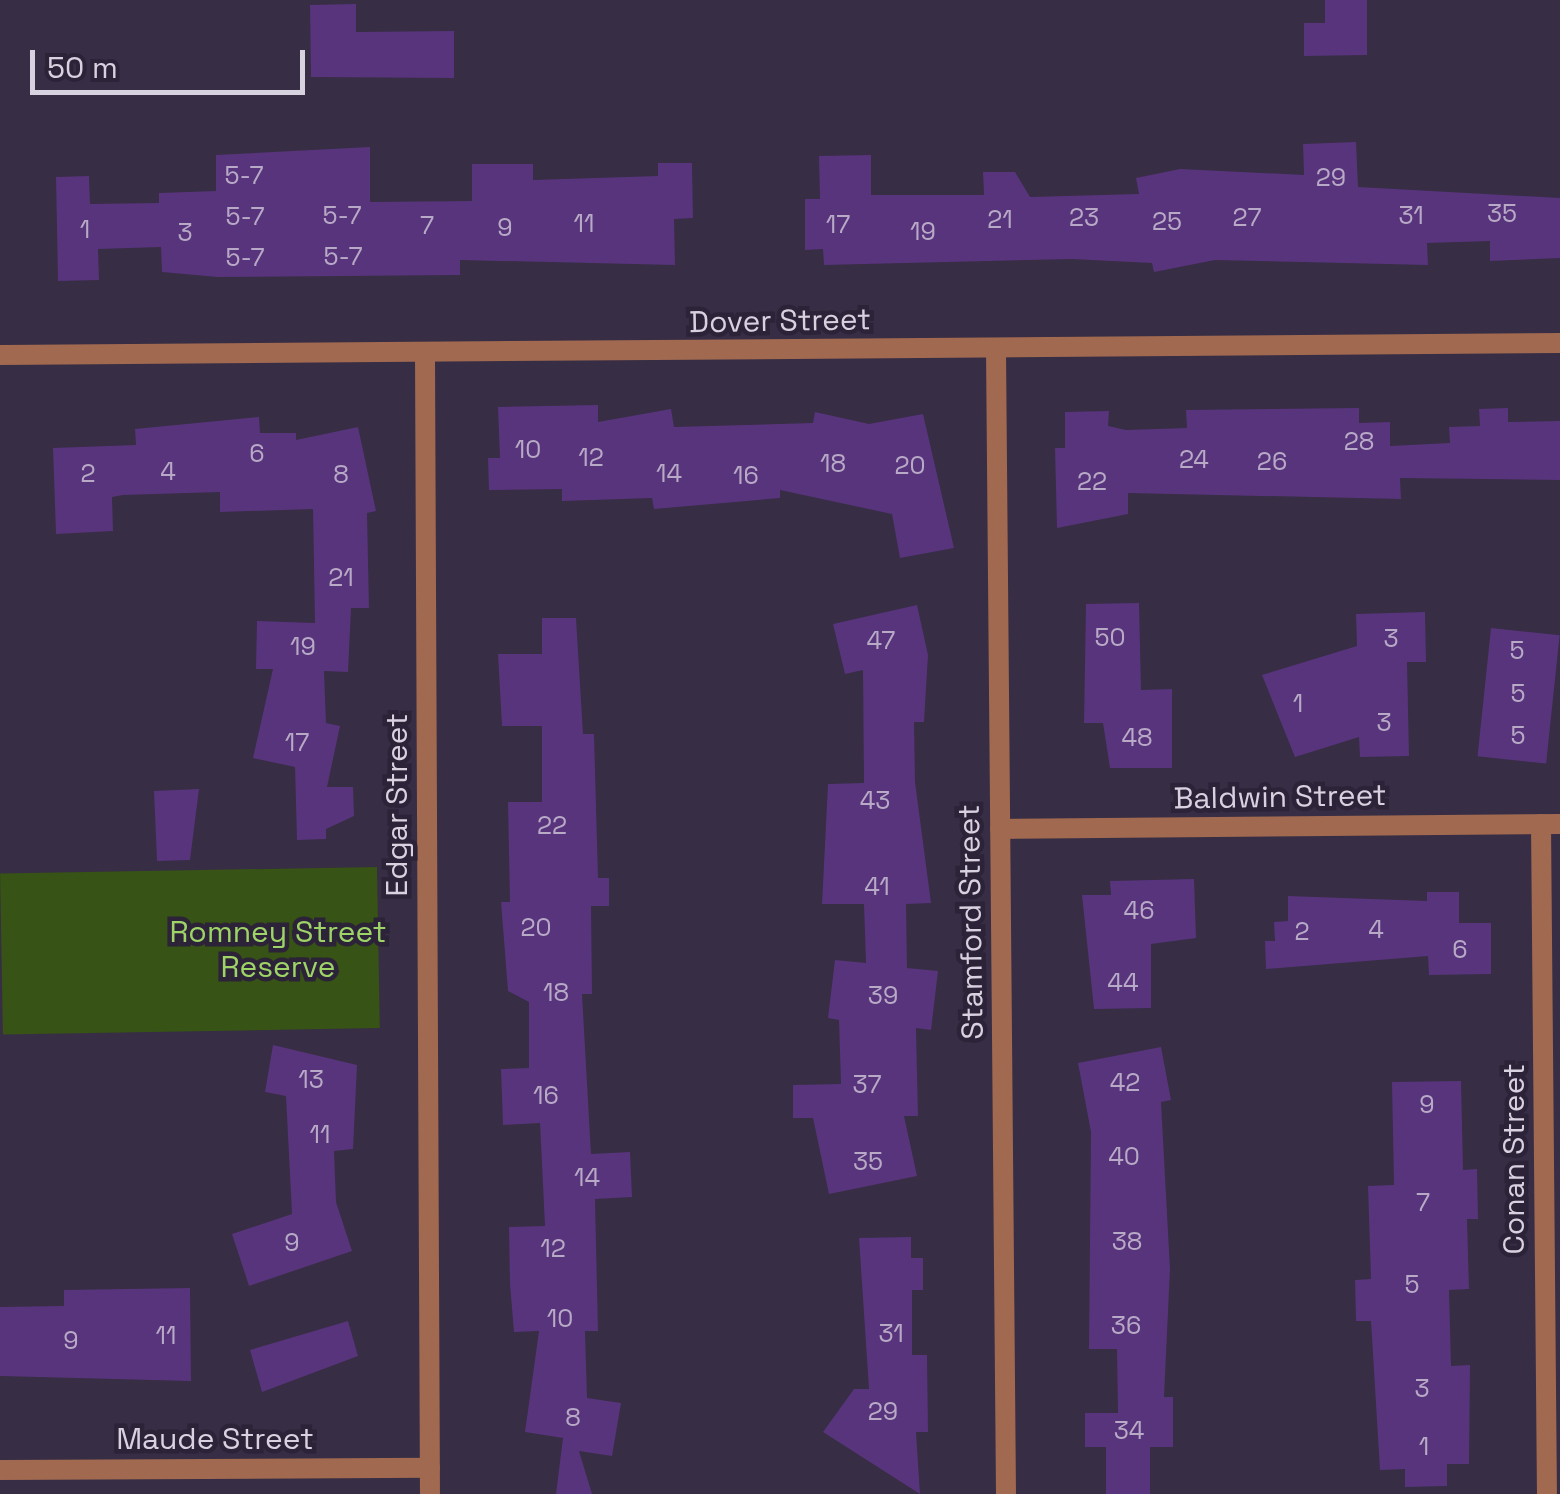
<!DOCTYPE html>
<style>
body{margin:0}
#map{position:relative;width:1560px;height:1494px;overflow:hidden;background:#372d44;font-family:"Space Grotesk",sans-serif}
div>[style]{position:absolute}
.green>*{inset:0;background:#375316;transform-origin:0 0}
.building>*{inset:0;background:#58347c;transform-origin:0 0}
.street>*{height:20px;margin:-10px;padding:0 10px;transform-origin:10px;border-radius:10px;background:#a06950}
span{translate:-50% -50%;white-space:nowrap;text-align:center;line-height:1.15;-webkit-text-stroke:9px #2d2339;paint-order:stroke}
.number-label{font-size:25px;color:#b8aac7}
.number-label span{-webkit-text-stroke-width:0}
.street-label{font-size:30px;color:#d8d1e0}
.park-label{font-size:30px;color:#9ed367}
.scale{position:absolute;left:30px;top:50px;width:275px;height:45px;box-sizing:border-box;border:5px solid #d8d1e0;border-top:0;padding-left:12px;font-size:30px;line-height:35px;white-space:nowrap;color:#d8d1e0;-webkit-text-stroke:8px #2d2339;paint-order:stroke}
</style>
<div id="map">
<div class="green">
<i style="left:377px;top:867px;width:161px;height:377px;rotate:89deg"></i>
</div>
<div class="building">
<i style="clip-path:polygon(1325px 0,1367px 0,1367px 55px,1304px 56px,1304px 23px,1325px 23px)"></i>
<i style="clip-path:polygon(356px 4px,356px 32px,454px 31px,454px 78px,311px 77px,310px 5px)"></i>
<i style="clip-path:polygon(1356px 142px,1358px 187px,1560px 198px,1560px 258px,1490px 261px,1490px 241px,1427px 243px,1428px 265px,1215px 260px,1154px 272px,1152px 263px,1072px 259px,824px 265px,823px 249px,805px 250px,805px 199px,820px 199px,819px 156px,871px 155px,871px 195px,984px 195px,983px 172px,1015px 172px,1030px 197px,1139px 194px,1136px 178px,1180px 169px,1304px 175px,1303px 144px)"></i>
<i style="clip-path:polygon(370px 147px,370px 202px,472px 201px,472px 164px,533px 164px,533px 180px,658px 176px,658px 163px,692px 163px,693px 218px,674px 219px,675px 265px,460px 260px,460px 275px,218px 277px,162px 272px,161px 247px,98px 249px,99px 280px,58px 281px,56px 177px,89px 176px,90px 204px,159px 203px,159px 193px,216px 191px,216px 155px)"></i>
<i style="clip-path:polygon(598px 405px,598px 422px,671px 409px,674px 427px,813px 423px,815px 412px,869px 424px,923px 414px,954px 548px,900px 558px,892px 514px,780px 490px,780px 498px,654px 509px,652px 498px,562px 501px,562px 489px,489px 490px,488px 458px,500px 458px,498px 407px)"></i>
<i style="clip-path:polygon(1359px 408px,1359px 423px,1390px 422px,1390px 446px,1450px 443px,1449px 427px,1480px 426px,1479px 409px,1508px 408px,1508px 422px,1560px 421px,1560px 480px,1400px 478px,1401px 499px,1128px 493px,1128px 514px,1057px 528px,1055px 448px,1065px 448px,1065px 412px,1109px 411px,1108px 426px,1126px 430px,1187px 428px,1186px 410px)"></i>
<i style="clip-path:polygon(259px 417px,260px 433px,296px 433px,296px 440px,358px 427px,376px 511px,367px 513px,369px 608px,351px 608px,348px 672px,324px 671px,326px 723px,340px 726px,327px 787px,353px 787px,354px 816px,326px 829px,326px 839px,297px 840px,295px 767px,253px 758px,273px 669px,256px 669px,257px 621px,315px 623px,313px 509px,220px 512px,220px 492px,123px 495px,112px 497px,113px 531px,56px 534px,53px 448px,136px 445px,135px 429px)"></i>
<i style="clip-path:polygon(1139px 603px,1141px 690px,1172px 689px,1172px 768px,1110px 768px,1103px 723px,1084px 723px,1086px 604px)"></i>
<i style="clip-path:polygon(917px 605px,928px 655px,924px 722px,914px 722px,915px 782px,931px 903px,906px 904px,907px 968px,938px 971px,931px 1030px,916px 1028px,918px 1116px,904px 1116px,917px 1176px,829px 1194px,813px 1118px,793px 1118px,793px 1085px,841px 1084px,839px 1020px,828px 1018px,835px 960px,866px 963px,864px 904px,822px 904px,828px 784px,864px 783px,863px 670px,845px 674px,833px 624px)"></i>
<i style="clip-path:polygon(1425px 612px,1426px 662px,1407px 662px,1409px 756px,1360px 757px,1359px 737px,1295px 757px,1262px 675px,1357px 646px,1356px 614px)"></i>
<i style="clip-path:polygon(542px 618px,576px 618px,583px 734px,594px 734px,598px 878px,609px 878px,609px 906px,591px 906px,592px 994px,582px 994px,591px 1154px,630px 1152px,632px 1197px,595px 1199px,598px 1331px,585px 1331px,587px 1398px,621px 1403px,612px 1456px,579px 1451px,592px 1494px,556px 1494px,563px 1438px,525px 1432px,539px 1331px,514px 1332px,510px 1284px,509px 1227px,545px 1226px,540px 1123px,503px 1125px,501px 1069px,529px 1068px,529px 1002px,508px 991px,501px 902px,510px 902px,508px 802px,542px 802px,542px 726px,502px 726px,498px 654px,542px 654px)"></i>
<i style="left:1491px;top:628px;width:69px;height:129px;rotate:6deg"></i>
<i style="clip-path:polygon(199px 789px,190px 860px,157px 861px,154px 791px)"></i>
<i style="clip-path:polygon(1194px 879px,1196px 938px,1151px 944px,1151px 1008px,1094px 1009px,1082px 895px,1111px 895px,1110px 881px)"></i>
<i style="clip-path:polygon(1427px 892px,1459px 892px,1459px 923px,1491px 923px,1491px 974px,1429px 975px,1428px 956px,1266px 969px,1265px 941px,1275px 941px,1274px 922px,1288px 921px,1288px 896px,1427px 901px)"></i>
<i style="clip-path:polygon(273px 1045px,357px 1065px,353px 1149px,334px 1151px,336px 1202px,352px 1251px,249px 1286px,232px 1234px,292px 1214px,286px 1096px,265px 1092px)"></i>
<i style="clip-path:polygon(1161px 1047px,1171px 1100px,1161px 1102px,1170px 1269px,1164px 1397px,1173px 1397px,1173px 1447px,1150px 1447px,1150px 1494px,1106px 1494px,1106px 1447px,1085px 1447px,1085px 1413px,1118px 1413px,1117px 1349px,1089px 1349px,1091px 1132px,1078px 1063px)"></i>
<i style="clip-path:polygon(1461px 1081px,1463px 1170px,1477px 1169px,1478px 1219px,1467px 1219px,1469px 1289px,1449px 1290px,1451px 1366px,1470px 1365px,1469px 1464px,1447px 1464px,1447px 1486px,1405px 1487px,1405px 1469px,1380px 1470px,1371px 1321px,1356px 1321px,1355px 1280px,1371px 1279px,1368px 1186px,1394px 1185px,1392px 1082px)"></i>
<i style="clip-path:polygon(911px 1237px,911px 1258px,923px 1258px,923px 1290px,912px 1290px,912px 1355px,927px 1355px,928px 1432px,916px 1432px,920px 1494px,823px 1432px,854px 1389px,869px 1389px,859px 1238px)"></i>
<i style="clip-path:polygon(190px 1288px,191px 1381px,0 1376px,0 1307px,64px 1306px,64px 1290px)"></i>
<i style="clip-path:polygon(348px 1321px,358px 1356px,262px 1392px,250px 1350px)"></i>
</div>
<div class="street">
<i style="left:996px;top:349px;width:1145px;rotate:89.5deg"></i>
<i style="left:0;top:355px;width:1560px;rotate:-0.44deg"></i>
<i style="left:425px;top:355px;width:1139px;rotate:89.75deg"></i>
<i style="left:1541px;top:824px;width:670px;rotate:89.49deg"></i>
<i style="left:1000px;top:829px;width:560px;rotate:-0.51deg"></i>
<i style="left:0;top:1470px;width:430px;rotate:-0.3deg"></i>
</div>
<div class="number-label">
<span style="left:244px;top:175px">5-7</span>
<span style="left:1331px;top:177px">29</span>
<span style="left:1502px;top:213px">35</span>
<span style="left:342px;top:215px">5-7</span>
<span style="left:1411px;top:215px">31</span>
<span style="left:245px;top:216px">5-7</span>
<span style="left:1084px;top:217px">23</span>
<span style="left:1247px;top:217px">27</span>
<span style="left:1000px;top:219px">21</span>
<span style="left:1167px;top:221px">25</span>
<span style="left:584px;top:223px">11</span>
<span style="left:838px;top:224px">17</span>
<span style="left:427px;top:225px">7</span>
<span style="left:505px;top:227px">9</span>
<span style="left:85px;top:229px">1</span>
<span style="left:923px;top:231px">19</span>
<span style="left:185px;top:232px">3</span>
<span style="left:343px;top:256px">5-7</span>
<span style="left:245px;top:257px">5-7</span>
<span style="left:1359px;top:441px">28</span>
<span style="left:528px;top:449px">10</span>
<span style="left:257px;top:453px">6</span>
<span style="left:591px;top:457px">12</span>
<span style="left:1194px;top:459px">24</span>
<span style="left:1272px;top:461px">26</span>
<span style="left:833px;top:463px">18</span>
<span style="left:910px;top:465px">20</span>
<span style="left:168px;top:471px">4</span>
<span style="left:88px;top:473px">2</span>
<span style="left:669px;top:473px">14</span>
<span style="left:341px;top:474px">8</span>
<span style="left:746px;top:475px">16</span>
<span style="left:1092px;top:481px">22</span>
<span style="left:341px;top:577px">21</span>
<span style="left:1110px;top:637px">50</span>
<span style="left:1391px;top:638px">3</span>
<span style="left:881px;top:640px">47</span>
<span style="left:303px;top:646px">19</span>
<span style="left:1517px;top:650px">5</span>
<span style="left:1518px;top:693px">5</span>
<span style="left:1298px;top:703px">1</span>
<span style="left:1384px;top:722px">3</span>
<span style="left:1518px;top:735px">5</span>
<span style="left:1137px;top:737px">48</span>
<span style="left:297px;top:742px">17</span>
<span style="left:875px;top:800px">43</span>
<span style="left:552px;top:825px">22</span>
<span style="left:877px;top:886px">41</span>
<span style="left:1139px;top:910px">46</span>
<span style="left:536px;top:927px">20</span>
<span style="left:1376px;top:929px">4</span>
<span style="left:1302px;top:931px">2</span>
<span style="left:1460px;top:949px">6</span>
<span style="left:1123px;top:982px">44</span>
<span style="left:556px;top:992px">18</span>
<span style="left:883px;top:995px">39</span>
<span style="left:311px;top:1079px">13</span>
<span style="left:1125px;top:1082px">42</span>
<span style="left:867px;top:1084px">37</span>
<span style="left:546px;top:1095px">16</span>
<span style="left:1427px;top:1104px">9</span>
<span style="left:320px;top:1134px">11</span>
<span style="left:1124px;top:1156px">40</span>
<span style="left:868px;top:1161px">35</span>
<span style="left:587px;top:1177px">14</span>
<span style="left:1423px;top:1202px">7</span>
<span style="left:1127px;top:1241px">38</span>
<span style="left:292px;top:1242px">9</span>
<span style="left:553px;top:1248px">12</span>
<span style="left:1412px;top:1284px">5</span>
<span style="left:560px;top:1318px">10</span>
<span style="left:1126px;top:1325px">36</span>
<span style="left:891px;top:1333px">31</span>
<span style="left:166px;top:1335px">11</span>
<span style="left:71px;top:1340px">9</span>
<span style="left:1422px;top:1388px">3</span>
<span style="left:883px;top:1411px">29</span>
<span style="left:573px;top:1417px">8</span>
<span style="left:1129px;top:1430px">34</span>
<span style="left:1424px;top:1446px">1</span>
</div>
<div class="street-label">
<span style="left:780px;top:321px;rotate:-1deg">Dover Street</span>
<span style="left:1280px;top:797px;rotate:-1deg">Baldwin Street</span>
<span style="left:397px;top:805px;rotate:-90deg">Edgar Street</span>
<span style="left:971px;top:922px;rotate:-91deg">Stamford Street</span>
<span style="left:1514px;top:1159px;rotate:-90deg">Conan Street</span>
<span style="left:215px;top:1439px">Maude Street</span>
</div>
<div class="park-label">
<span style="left:278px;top:949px">Romney Street<br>Reserve</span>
</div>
<div class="scale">50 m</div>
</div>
